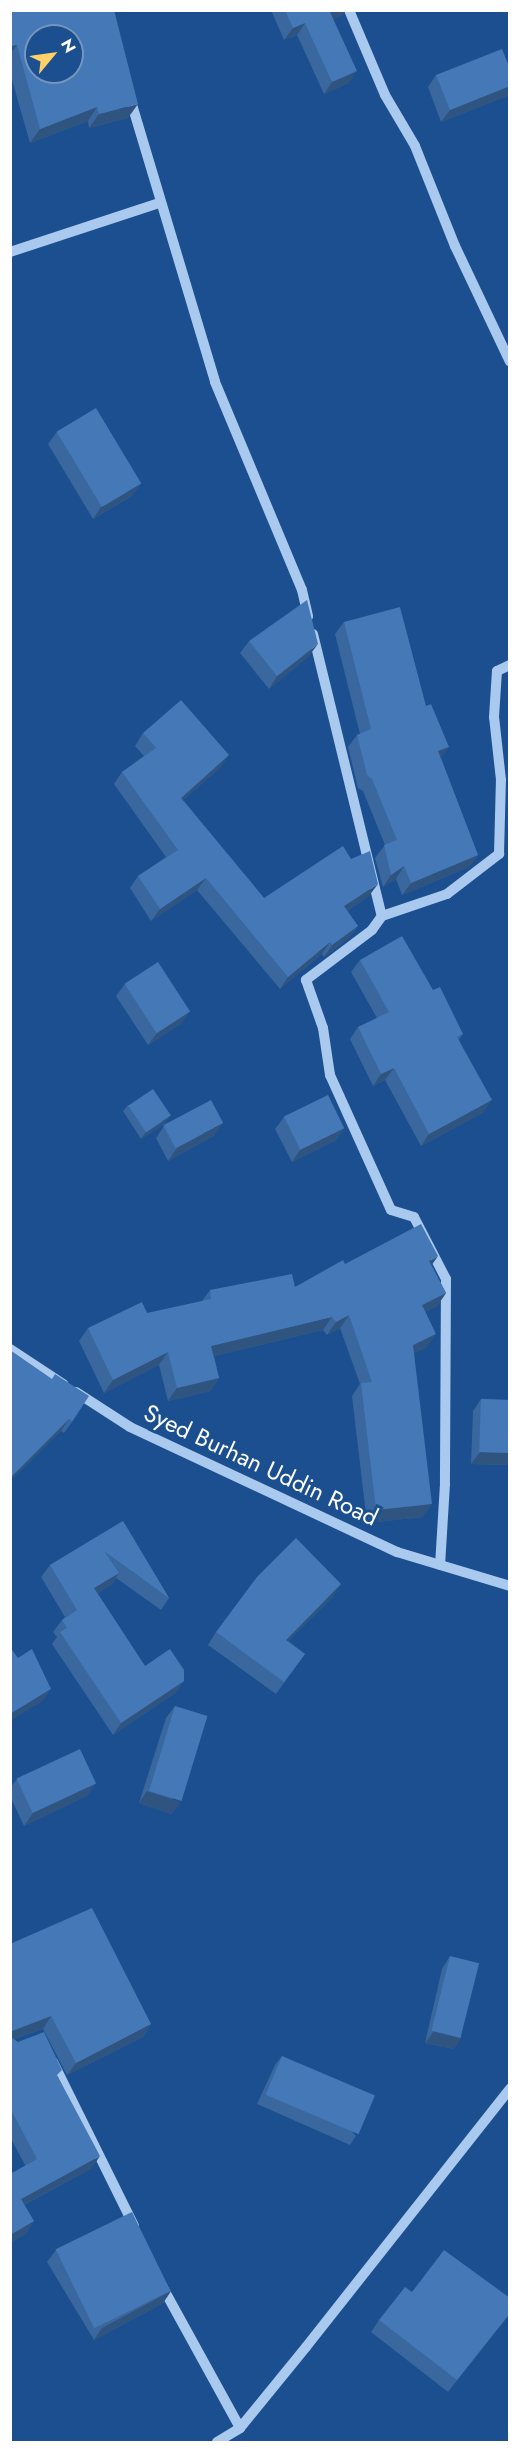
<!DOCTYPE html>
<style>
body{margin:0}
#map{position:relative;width:520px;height:2453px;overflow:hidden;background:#1b4f8f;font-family:Jost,sans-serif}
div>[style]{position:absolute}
.minor>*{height:10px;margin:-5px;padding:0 5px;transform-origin:5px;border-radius:5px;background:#a9c9ee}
.wall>*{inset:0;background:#3a679d}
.shaded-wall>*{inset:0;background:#305480}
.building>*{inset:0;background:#4478b7;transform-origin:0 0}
span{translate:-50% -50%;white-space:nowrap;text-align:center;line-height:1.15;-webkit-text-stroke:6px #1b4f8f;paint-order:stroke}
.street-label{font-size:24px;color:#fff}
.frame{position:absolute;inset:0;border:12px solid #fff;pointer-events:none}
.north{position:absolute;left:24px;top:24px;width:60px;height:60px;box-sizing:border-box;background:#1b4f8f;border:2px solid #7695bc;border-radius:50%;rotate:61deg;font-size:16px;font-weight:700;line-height:24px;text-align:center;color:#fff}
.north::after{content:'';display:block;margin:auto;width:21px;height:27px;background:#ffd166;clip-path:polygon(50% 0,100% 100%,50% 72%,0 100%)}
</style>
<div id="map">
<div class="minor">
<i style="left:349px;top:10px;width:92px;rotate:67deg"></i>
<i style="left:385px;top:95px;width:59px;rotate:59.5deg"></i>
<i style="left:415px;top:146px;width:108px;rotate:68.2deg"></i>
<i style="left:455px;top:246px;width:128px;rotate:64.6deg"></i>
<i style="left:130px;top:98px;width:296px;rotate:73.3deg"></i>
<i style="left:215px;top:382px;width:225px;rotate:67.3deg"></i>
<i style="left:302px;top:590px;width:27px;rotate:77deg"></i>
<i style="left:10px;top:252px;width:157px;rotate:-18.2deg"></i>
<i style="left:313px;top:634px;width:290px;rotate:76.3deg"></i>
<i style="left:382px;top:916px;width:17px;rotate:126deg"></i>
<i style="left:372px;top:930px;width:83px;rotate:142.9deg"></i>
<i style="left:306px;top:980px;width:51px;rotate:70.5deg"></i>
<i style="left:323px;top:1028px;width:48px;rotate:81.5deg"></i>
<i style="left:330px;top:1075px;width:148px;rotate:65.7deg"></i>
<i style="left:391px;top:1210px;width:24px;rotate:17deg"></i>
<i style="left:414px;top:1217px;width:70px;rotate:62.7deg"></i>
<i style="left:446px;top:1279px;width:205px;rotate:90.3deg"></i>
<i style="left:445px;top:1484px;width:81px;rotate:93.5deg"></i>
<i style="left:382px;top:916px;width:69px;rotate:-18.7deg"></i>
<i style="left:447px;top:894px;width:66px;rotate:-37.6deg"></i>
<i style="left:499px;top:854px;width:74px;rotate:-88.5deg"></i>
<i style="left:501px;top:780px;width:63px;rotate:-96.3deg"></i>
<i style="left:494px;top:717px;width:46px;rotate:-86.3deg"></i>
<i style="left:497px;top:671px;width:14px;rotate:-25deg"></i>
<i style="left:10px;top:1349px;width:64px;rotate:33.4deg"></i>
<i style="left:76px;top:1392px;width:64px;rotate:32.9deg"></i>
<i style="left:130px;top:1427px;width:295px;rotate:25.1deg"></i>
<i style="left:397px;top:1552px;width:118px;rotate:16.7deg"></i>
<i style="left:53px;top:2062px;width:183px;rotate:63.7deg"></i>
<i style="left:162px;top:2286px;width:162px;rotate:61.2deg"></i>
<i style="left:217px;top:2442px;width:27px;rotate:-31deg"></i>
<i style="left:240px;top:2428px;width:104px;rotate:-50.8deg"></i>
<i style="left:306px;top:2347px;width:329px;rotate:-51.7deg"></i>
</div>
<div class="wall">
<i style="clip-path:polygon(10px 10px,128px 118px,89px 128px,88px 121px,30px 143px,10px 73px)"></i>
<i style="clip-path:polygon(271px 10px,346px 10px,343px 15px,333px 19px,349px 83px,324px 94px,297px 35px,284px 40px)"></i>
<i style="clip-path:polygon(510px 69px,510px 92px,507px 96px,441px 122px,428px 87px,436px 75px)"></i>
<i style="clip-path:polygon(57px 432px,132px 496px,93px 519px,48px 444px)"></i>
<i style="clip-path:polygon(344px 622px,426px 706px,441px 758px,478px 855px,469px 867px,402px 895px,396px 879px,383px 887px,375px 858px,385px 845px,363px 791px,358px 788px,348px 747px,357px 735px,360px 734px,335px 634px)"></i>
<i style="clip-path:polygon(249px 641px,309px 656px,269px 689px,240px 653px)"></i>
<i style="clip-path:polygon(143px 733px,221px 767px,183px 800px,264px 898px,369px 896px,347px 911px,358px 926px,349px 938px,324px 957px,322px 954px,280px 989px,197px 890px,151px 921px,130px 888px,138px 876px,166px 857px,114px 784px,122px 772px,144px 756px,135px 746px)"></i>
<i style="clip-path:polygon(360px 960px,433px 990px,463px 1034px,459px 1039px,484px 1112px,421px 1146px,385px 1080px,373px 1086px,350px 1039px,358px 1027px,377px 1018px,351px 972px)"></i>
<i style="clip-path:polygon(125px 984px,182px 1023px,148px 1045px,116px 996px)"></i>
<i style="clip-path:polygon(128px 1105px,166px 1123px,141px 1139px,123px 1111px)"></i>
<i style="clip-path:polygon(284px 1117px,344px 1128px,336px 1140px,292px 1162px,275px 1129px)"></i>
<i style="clip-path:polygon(164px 1126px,215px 1135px,168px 1161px,156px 1138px)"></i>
<i style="clip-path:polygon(345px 1264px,432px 1266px,446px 1293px,437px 1306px,425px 1312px,427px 1347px,414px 1353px,423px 1517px,367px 1523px,352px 1396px,360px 1384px,340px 1328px,327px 1335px,323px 1330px,214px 1356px,219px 1378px,210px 1391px,168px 1401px,159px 1365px,104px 1393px,79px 1341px,88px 1328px,202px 1301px,210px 1290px,295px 1287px)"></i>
<i style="clip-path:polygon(10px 1350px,72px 1422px,64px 1433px,61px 1431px,10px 1481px)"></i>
<i style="clip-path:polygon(481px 1399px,510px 1400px,510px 1463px,508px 1465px,471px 1464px,473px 1411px)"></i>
<i style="clip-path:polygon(123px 1521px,169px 1598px,161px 1610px,116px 1578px,111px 1585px,97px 1593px,145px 1666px,184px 1681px,175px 1693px,113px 1735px,52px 1644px,57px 1637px,53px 1632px,62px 1620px,65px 1617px,41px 1577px,50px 1565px)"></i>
<i style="clip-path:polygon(333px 1597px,288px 1641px,305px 1654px,276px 1694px,208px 1645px,216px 1632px)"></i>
<i style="clip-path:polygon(175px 1706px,172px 1814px,139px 1803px,166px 1718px)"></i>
<i style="clip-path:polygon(17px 1779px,88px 1795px,24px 1826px,10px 1796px,10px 1788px)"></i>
<i style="clip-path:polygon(10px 1944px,151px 2024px,143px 2037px,67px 2075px,43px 2029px,14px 2039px,58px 2077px,92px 2168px,24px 2205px,34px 2221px,25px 2234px,10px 2243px,25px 2165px,10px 2137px)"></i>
<i style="clip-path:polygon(450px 1956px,454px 2049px,425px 2043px,442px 1969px)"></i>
<i style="clip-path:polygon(282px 2056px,356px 2136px,350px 2145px,257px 2104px,275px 2065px)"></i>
<i style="clip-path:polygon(56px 2250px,171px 2291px,163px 2303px,94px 2340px,47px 2262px)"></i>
<i style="clip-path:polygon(510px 2298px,510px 2314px,448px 2392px,371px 2332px,379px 2320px)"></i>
</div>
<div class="shaded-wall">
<i style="clip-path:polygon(334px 10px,346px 10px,343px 15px,322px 24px,330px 12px)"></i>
<i style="clip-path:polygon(305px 23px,297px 35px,284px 40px,293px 28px)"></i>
<i style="clip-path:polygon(17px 45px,10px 54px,10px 46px)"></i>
<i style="clip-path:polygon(357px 71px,349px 83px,324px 94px,332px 82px)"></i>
<i style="clip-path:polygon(510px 86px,510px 92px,507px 96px,441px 122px,450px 110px)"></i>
<i style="clip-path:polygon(138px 104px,128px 118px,89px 128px,99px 114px)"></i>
<i style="clip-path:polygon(97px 107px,88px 121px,30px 143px,40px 129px)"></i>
<i style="clip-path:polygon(141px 484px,132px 496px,93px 519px,101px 507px)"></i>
<i style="clip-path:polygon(318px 644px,309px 656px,269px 689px,277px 676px)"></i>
<i style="clip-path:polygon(449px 747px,440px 759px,438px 751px)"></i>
<i style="clip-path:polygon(229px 755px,221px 767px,172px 810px,181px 798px)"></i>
<i style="clip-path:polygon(478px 855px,469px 867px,402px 895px,411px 883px)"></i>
<i style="clip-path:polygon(404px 866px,396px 879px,383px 887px,391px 875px)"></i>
<i style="clip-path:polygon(206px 878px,197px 890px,151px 921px,160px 909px)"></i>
<i style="clip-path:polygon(378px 884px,369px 896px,336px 918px,344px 906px)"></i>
<i style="clip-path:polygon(358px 926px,349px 938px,324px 957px,332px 945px)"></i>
<i style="clip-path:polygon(330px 942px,322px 954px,280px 989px,288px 977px)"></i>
<i style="clip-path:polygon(190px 1011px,182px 1023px,148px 1045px,157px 1033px)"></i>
<i style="clip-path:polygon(394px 1068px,385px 1080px,373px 1086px,381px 1074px)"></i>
<i style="clip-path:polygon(492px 1100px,484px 1112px,421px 1146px,429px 1134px)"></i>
<i style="clip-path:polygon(171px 1116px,166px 1123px,141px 1139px,145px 1133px)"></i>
<i style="clip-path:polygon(223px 1123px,215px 1135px,168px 1161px,177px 1148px)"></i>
<i style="clip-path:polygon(344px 1128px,336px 1140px,292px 1162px,300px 1150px)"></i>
<i style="clip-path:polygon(438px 1256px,429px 1269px,429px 1261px)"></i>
<i style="clip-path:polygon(446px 1293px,437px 1306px,413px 1318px,422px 1305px)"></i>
<i style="clip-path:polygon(349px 1315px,340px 1328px,327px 1335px,336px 1322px)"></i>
<i style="clip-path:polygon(332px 1317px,323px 1330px,202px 1359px,211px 1346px)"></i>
<i style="clip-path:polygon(436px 1334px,427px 1347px,404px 1358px,413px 1345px)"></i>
<i style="clip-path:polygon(168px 1352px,159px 1365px,104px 1393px,113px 1380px)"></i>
<i style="clip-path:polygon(219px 1378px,210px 1391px,168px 1401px,177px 1388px)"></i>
<i style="clip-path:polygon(69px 1419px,61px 1431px,10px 1481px,10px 1478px)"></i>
<i style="clip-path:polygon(480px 1452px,510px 1453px,510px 1463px,508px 1465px,471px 1464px)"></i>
<i style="clip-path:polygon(432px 1504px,423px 1517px,367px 1523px,376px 1510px)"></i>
<i style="clip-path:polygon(119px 1573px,111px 1585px,86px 1601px,94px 1588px)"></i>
<i style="clip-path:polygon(341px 1584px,333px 1597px,277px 1652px,286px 1640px)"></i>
<i style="clip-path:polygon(184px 1681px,175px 1693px,113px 1735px,121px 1723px)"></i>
<i style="clip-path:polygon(51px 1689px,43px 1701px,10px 1721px,10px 1714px)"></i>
<i style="clip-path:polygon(96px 1783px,88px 1795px,24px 1826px,33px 1813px)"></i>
<i style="clip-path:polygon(147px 1791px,181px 1802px,172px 1814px,139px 1803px)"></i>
<i style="clip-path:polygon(51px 2016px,43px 2029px,10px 2040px,12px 2031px)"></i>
<i style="clip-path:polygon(151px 2024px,143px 2037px,67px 2075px,76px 2063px)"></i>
<i style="clip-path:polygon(434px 2031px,462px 2037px,454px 2049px,425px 2043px)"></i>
<i style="clip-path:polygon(100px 2156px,92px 2168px,12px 2211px,21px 2199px)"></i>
<i style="clip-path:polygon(34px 2221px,25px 2234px,10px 2243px,10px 2235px)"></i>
<i style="clip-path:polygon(171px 2291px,163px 2303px,94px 2340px,102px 2328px)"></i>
<i style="clip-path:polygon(510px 2313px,510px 2314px,448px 2392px,457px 2380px)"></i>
</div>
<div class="building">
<i style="clip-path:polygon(evenodd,10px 10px,114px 10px,138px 104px,99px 114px,97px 107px,40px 129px,17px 45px,10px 46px,10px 10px,36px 36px,72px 36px,72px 72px,36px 72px,36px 36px)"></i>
<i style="clip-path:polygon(285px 10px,334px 10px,330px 12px,357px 71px,332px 82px,305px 23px,293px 28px)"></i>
<i style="clip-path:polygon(502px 49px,510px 69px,510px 86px,450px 110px,436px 75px)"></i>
<i style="left:96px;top:408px;width:88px;height:46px;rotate:59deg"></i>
<i style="clip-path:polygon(307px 600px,318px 644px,277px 676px,249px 641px)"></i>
<i style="clip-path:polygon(400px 607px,426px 706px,431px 704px,449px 747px,438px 751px,478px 855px,411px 883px,404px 866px,391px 875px,384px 845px,397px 840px,372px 779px,367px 775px,357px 735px,371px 729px,344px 622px)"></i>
<i style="clip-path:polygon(181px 700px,229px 755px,181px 798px,264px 898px,343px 846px,351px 859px,370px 851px,378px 884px,344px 906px,358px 926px,332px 945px,330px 942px,288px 977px,206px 878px,160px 909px,138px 876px,178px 850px,122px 772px,156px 748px,143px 733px)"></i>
<i style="clip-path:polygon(402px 936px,433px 990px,440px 987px,463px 1034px,457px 1037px,492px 1100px,429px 1134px,394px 1068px,381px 1074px,358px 1027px,389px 1012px,360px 960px)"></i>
<i style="left:158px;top:962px;width:59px;height:40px;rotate:57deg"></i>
<i style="left:153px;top:1089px;width:32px;height:30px;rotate:56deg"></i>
<i style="left:328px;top:1095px;width:37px;height:49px;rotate:64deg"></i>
<i style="left:211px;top:1100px;width:26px;height:54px;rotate:62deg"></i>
<i style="clip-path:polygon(421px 1224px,438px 1256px,429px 1261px,446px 1293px,422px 1305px,436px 1334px,413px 1345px,432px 1504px,376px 1510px,361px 1383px,372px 1382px,349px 1315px,336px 1322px,332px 1317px,211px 1346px,219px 1378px,177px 1388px,168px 1352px,113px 1380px,88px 1328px,142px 1302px,147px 1313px,211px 1299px,210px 1290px,292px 1274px,295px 1287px,343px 1260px,345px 1264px)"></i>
<i style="clip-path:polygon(10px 1350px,52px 1379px,55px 1374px,89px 1396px,72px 1422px,69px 1419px,10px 1478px)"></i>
<i style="left:481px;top:1399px;width:29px;height:53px;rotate:2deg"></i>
<i style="clip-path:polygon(123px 1521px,169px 1598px,104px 1551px,119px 1573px,94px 1588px,145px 1666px,170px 1649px,184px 1670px,184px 1681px,121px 1723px,60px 1632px,67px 1628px,62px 1620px,77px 1610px,50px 1565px)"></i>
<i style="clip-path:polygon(296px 1538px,341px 1584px,286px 1640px,305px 1654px,284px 1682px,216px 1632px,257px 1577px)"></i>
<i style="clip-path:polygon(10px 1647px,18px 1658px,32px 1649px,51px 1689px,10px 1714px)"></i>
<i style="left:175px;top:1706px;width:34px;height:89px;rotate:17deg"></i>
<i style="left:80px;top:1749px;width:38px;height:70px;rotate:65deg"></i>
<i style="clip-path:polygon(92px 1908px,151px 2024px,76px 2063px,51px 2016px,12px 2031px,12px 2038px,18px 2042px,44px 2032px,62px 2070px,57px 2075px,100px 2156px,21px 2199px,34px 2221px,10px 2235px,10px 2174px,37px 2159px,10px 2108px,10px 1944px)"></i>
<i style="left:450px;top:1956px;width:30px;height:77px;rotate:14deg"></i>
<i style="left:282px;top:2056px;width:101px;height:42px;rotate:23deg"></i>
<i style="left:132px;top:2212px;width:88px;height:85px;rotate:64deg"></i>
<i style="clip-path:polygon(444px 2250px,510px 2298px,510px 2313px,457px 2380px,379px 2320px,405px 2287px,412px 2292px)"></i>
</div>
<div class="street-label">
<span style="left:261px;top:1465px;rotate:25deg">Syed Burhan Uddin Road</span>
</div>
<div class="frame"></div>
<div class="north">N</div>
</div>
